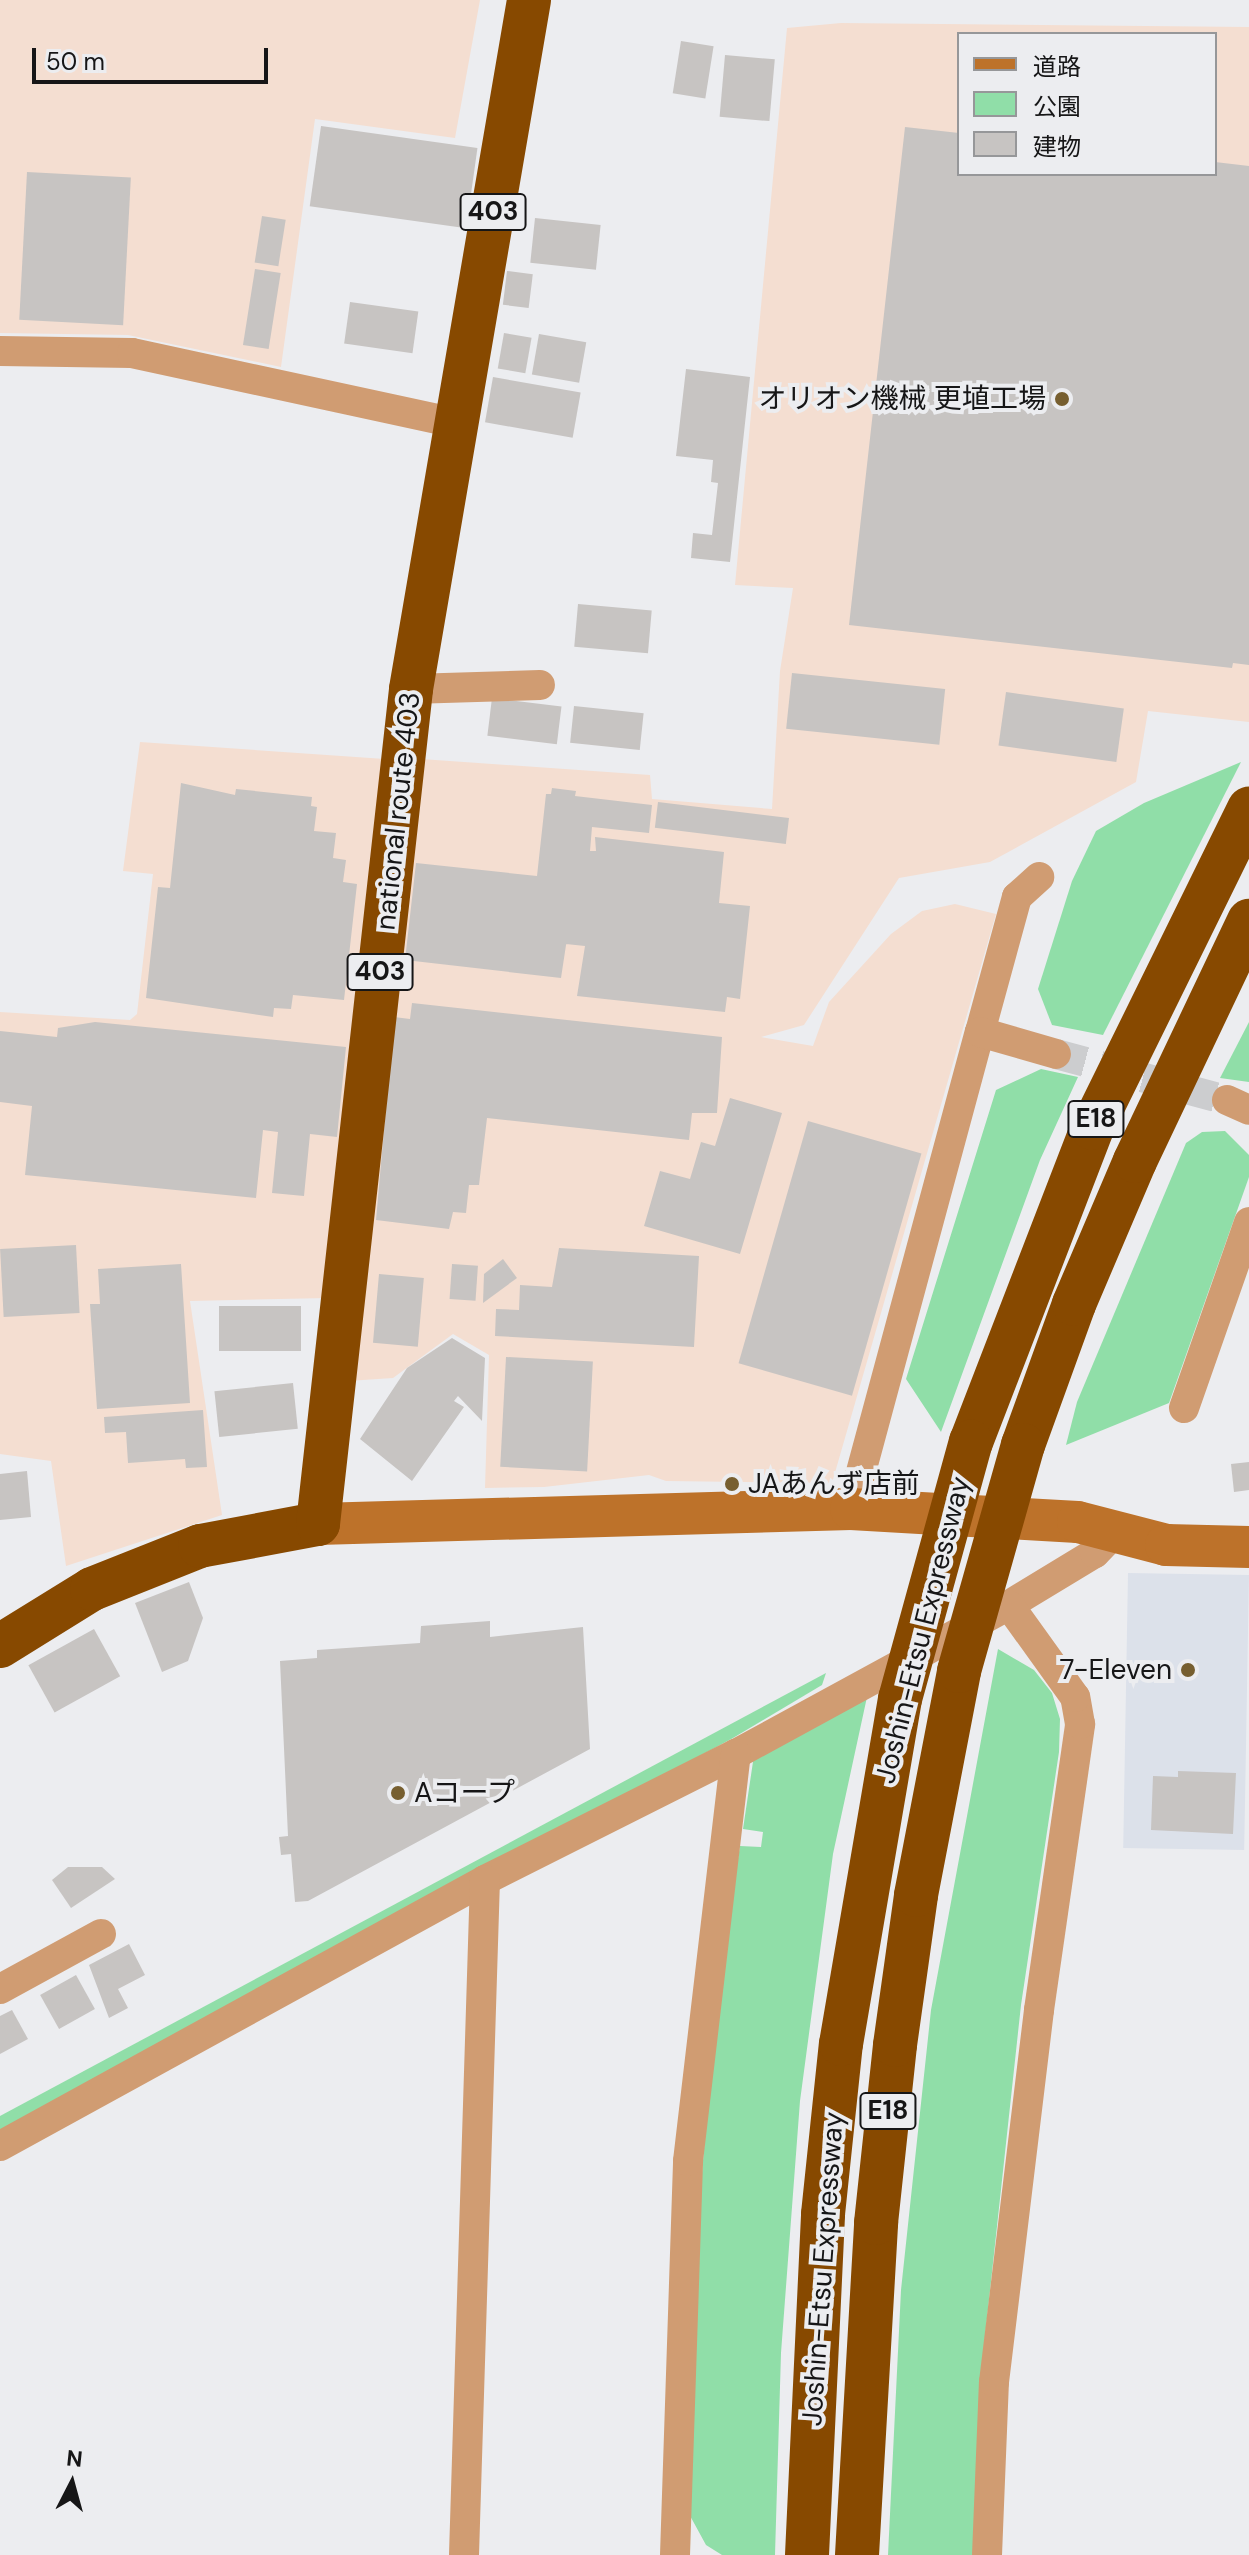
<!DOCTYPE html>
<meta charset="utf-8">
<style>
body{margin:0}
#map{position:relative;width:1249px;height:2555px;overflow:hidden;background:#ecedf0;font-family:"DM Sans","Noto Sans JP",sans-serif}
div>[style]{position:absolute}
.built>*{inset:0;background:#dce1ea;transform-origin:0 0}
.industrial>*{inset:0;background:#f4ded1}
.green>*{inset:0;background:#90dea8}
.building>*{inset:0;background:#c7c4c2;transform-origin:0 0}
.street-tunnel>*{height:30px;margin-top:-15px;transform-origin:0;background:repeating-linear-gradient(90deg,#cccdcf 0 30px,transparent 0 45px)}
.street>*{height:30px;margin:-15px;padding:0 15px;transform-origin:15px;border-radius:15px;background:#d09c72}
.secondary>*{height:42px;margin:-21px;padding:0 21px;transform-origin:21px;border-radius:21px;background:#bd722a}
.highway>*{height:44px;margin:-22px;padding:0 22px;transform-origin:22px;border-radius:22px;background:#874900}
.highway-bridge>*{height:44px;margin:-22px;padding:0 22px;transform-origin:22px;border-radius:22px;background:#874900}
.dots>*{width:22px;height:22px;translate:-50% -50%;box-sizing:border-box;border:4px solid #ecedf0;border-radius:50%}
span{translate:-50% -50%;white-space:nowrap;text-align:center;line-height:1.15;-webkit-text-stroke:8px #ecedf0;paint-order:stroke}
.shield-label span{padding:2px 6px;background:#ecedf0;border:2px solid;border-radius:6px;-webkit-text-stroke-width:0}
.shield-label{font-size:26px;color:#161617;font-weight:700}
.poi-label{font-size:28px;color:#161617}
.right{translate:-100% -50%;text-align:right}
.left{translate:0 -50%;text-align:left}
.street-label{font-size:28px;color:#161617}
.legend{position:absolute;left:957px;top:32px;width:260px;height:144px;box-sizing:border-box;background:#ecedf0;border:2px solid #969799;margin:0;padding:10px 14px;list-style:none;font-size:24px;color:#161617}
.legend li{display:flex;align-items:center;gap:16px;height:40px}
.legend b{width:40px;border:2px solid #969799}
.north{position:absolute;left:32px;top:2443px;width:80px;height:80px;-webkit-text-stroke:6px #ecedf0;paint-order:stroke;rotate:6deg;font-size:22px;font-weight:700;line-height:32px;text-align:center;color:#161617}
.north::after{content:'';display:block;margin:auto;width:28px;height:36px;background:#161617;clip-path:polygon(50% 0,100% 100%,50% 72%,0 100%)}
.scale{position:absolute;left:32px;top:48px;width:236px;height:36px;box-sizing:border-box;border:4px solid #161617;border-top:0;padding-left:10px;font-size:24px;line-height:28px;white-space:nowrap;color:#161617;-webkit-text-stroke:6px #ecedf0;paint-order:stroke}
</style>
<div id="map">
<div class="built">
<i style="left:1128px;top:1573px;width:121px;height:275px;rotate:1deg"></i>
</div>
<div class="industrial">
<i style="clip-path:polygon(0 0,480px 0,455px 138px,315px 119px,281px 367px,128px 335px,0 333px)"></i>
<i style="clip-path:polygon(evenodd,841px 23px,1249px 27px,1249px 722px,1148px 711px,1136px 782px,990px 862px,899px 878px,804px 1025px,761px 1037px,813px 1046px,829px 1002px,891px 934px,922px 911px,955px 904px,996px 914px,832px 1483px,666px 1481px,649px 1475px,544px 1487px,485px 1488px,489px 1355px,453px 1334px,393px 1378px,348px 1381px,421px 759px,650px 775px,652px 799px,772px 809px,780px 671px,793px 588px,735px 585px,787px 28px,841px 23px,959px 34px,1215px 34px,1215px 174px,959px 174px,959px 34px)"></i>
<i style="clip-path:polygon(140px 742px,385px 759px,328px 1298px,190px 1301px,222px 1515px,66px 1566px,51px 1461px,0 1454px,0 1012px,130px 1020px,137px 1014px,153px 874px,123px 871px)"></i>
</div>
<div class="green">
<i style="clip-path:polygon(1241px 762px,1103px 1035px,1052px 1025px,1038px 989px,1072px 881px,1096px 831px,1144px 803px)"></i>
<i style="clip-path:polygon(1249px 1022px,1249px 1082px,1220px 1078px)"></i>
<i style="clip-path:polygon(1041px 1069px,1078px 1077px,1040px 1160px,941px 1432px,906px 1379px,996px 1090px)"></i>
<i style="clip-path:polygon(1225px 1131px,1249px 1155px,1249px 1177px,1169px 1403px,1066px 1445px,1077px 1402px,1186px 1143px,1202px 1132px)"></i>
<i style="clip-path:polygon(998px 1649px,1034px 1670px,1052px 1693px,1060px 1719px,1059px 1752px,1021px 2005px,980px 2383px,976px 2549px,972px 2555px,888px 2555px,901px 2290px,931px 2010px)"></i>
<i style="clip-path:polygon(826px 1673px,822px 1685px,733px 1738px,0 2136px,0 2116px)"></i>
<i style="clip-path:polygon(867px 1697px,833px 1854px,800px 2101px,781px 2353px,775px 2555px,722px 2555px,706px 2545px,688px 2512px,701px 2186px,716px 1998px,740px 1846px,761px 1847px,763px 1832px,743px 1829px,754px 1755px)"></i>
</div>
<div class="building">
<i style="left:681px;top:41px;width:33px;height:53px;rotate:9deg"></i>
<i style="left:725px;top:55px;width:50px;height:62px;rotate:5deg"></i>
<i style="left:321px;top:126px;width:158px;height:81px;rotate:8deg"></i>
<i style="clip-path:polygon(905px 127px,959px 133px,959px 174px,1215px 174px,1215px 162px,1249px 166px,1249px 665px,1233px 663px,1232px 668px,849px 625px)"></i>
<i style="left:27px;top:172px;width:104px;height:148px;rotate:3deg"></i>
<i style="left:262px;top:216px;width:24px;height:47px;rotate:9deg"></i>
<i style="left:535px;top:218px;width:66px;height:45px;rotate:6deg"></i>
<i style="left:255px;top:269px;width:26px;height:77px;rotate:9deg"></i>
<i style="left:507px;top:271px;width:26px;height:34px;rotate:7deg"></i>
<i style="left:350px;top:302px;width:69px;height:42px;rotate:8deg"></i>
<i style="left:504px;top:333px;width:28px;height:36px;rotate:10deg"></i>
<i style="left:539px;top:334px;width:48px;height:41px;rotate:10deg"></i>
<i style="clip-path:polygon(686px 369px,750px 377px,730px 562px,691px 558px,693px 533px,712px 535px,718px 483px,711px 482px,713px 460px,676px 456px)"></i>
<i style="left:493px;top:377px;width:89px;height:46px;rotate:10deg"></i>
<i style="left:578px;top:604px;width:74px;height:43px;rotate:5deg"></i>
<i style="left:792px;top:673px;width:154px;height:56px;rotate:6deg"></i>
<i style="left:1006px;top:692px;width:119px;height:54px;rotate:8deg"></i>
<i style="left:492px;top:698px;width:70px;height:38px;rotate:7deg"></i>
<i style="left:574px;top:706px;width:70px;height:37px;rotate:6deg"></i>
<i style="clip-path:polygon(181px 783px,235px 795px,236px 789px,312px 797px,311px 806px,317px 807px,314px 831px,336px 833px,333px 858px,346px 860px,343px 882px,357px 884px,344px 1000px,293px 995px,291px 1009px,274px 1008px,273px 1017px,146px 998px,158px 887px,170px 888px)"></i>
<i style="clip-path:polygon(552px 788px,576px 791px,575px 796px,652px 805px,649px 833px,592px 827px,590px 851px,596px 851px,595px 837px,724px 852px,719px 903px,750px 906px,740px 999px,727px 997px,725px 1012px,577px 996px,585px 946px,566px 944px,568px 932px,561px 978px,405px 960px,416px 863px,537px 876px,546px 794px,551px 794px)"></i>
<i style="left:658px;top:802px;width:132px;height:26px;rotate:7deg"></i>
<i style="clip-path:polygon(412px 1003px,722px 1037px,717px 1113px,692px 1113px,689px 1140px,487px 1118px,479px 1185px,469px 1185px,466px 1213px,453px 1212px,449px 1229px,376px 1220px,394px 1017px,410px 1019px)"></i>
<i style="clip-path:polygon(95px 1022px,346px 1047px,337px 1137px,310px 1134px,304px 1196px,272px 1193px,278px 1132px,263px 1130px,256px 1198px,25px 1175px,32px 1106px,0 1102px,0 1031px,57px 1037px,58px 1028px)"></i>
<i style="clip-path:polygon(730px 1098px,782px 1113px,740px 1254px,644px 1226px,660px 1171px,690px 1179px,701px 1142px,715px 1146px)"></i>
<i style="left:808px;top:1121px;width:118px;height:252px;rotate:16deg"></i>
<i style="left:76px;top:1245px;width:68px;height:76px;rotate:87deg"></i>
<i style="clip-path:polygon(559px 1248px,699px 1256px,694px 1347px,495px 1336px,496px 1309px,519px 1310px,520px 1285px,552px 1287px)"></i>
<i style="clip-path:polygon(503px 1259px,517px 1278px,483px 1303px,484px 1274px)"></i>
<i style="clip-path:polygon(181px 1264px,190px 1403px,97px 1409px,90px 1304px,100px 1304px,98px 1269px)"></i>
<i style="left:452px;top:1264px;width:26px;height:35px;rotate:4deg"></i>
<i style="left:379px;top:1274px;width:45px;height:69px;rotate:5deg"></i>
<i style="left:219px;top:1306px;width:82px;height:45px"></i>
<i style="clip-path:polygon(452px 1338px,485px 1358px,482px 1421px,458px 1396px,454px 1401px,464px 1407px,412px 1481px,360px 1439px,407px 1368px)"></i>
<i style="left:506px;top:1357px;width:87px;height:110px;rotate:3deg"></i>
<i style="left:293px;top:1383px;width:46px;height:79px;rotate:84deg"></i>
<i style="clip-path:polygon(203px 1410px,207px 1467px,186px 1468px,185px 1459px,128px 1463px,126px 1432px,105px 1433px,104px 1417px)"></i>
<i style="clip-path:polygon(1249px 1462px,1249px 1490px,1234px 1492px,1231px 1464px)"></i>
<i style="clip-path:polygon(27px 1471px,31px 1517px,0 1520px,0 1474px)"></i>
<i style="clip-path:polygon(189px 1582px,203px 1618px,188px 1661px,162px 1672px,135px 1603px)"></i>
<i style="clip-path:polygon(490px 1621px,490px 1637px,583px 1627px,590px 1749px,308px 1901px,295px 1902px,291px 1854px,281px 1855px,279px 1837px,288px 1836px,280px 1661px,317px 1658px,317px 1650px,420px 1643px,421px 1626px)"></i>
<i style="left:94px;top:1629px;width:54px;height:75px;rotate:61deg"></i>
<i style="clip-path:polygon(1178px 1771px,1236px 1773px,1233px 1834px,1151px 1830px,1153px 1776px,1178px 1777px)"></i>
<i style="clip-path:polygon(68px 1867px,102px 1867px,115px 1879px,71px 1908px,52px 1880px)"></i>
<i style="clip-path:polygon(129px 1944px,145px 1975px,118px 1989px,128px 2008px,109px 2018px,89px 1965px)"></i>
<i style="left:76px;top:1975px;width:39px;height:41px;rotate:61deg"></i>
<i style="clip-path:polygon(12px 2010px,28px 2039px,0 2054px,0 2016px)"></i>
</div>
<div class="street-tunnel">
<i style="left:1056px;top:1054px;width:177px;rotate:15.1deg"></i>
</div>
<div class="street">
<i style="left:0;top:351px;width:132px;rotate:0.9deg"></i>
<i style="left:132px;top:353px;width:330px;rotate:12.2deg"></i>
<i style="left:411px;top:689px;width:129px;rotate:-1.8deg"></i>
<i style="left:980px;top:1032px;width:140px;rotate:-74.7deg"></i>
<i style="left:1017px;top:897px;width:30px;rotate:-42deg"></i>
<i style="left:1227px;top:1100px;width:24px;rotate:24deg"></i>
<i style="left:1184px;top:1408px;width:197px;rotate:-70.7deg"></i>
<i style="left:851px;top:1509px;width:494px;rotate:-74.9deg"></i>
<i style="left:980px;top:1032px;width:79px;rotate:16.1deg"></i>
<i style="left:0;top:1989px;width:115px;rotate:-28.6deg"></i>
<i style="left:0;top:2146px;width:553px;rotate:-28.74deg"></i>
<i style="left:485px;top:1880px;width:281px;rotate:-26.7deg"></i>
<i style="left:736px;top:1754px;width:311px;rotate:-28.6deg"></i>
<i style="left:1009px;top:1605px;width:100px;rotate:-31.2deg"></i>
<i style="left:1095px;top:1553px;width:28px;rotate:-46deg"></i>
<i style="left:464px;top:2555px;width:675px;rotate:-88.22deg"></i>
<i style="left:675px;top:2555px;width:394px;rotate:-88.1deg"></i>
<i style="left:688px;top:2161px;width:410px;rotate:-83.3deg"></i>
<i style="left:987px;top:2555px;width:173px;rotate:-87.7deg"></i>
<i style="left:994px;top:2382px;width:375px;rotate:-83.1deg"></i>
<i style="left:1039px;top:2010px;width:289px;rotate:-81.8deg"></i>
<i style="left:1080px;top:1724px;width:27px;rotate:-100deg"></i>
<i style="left:1075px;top:1697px;width:113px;rotate:-125.7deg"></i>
</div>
<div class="secondary">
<i style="left:318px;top:1524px;width:533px;rotate:-1.61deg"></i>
<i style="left:851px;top:1509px;width:227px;rotate:3.3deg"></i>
<i style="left:1078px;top:1522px;width:91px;rotate:14.6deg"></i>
<i style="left:1166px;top:1545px;width:83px;rotate:1.4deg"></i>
</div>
<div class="highway">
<i style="left:971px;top:1442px;width:337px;rotate:-68.9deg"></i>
<i style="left:1092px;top:1128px;width:356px;rotate:-63.8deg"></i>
<i style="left:1023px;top:1445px;width:150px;rotate:-70.1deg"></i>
<i style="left:1074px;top:1304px;width:155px;rotate:-66.9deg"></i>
<i style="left:1135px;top:1161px;width:266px;rotate:-64.6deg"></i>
<i style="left:0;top:1646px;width:108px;rotate:-31.8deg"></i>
<i style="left:92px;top:1589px;width:116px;rotate:-21.7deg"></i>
<i style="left:200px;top:1546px;width:120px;rotate:-10.6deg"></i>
<i style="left:318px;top:1524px;width:840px;rotate:-83.64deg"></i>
<i style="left:411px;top:689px;width:699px;rotate:-80.28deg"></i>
<i style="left:807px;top:2555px;width:341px;rotate:-87.3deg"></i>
<i style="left:823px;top:2214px;width:171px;rotate:-84deg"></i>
<i style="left:841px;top:2044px;width:350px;rotate:-80.3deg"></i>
<i style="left:857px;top:2555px;width:333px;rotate:-86.7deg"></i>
<i style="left:876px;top:2223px;width:179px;rotate:-83.9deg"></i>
<i style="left:895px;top:2045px;width:151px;rotate:-82deg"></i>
<i style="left:916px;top:1895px;width:228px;rotate:-79.1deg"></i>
</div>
<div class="highway-bridge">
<i style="left:959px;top:1671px;width:235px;rotate:-74.2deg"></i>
<i style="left:900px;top:1699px;width:267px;rotate:-74.6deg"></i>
</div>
<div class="dots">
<i style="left:1062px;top:399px;background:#775f30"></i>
<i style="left:732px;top:1484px;background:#775f30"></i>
<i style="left:1188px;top:1670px;background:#775f30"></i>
<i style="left:398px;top:1793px;background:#775f30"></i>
</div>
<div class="shield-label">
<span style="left:493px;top:212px">403</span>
<span style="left:380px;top:972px">403</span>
<span style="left:1096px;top:1119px">E18</span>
<span style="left:888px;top:2111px">E18</span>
</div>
<div class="poi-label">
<span class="right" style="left:1046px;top:399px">オリオン機械 更埴工場</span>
<span class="left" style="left:748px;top:1484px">JAあんず店前</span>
<span class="right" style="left:1172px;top:1670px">7-Eleven</span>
<span class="left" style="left:414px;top:1793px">Aコープ</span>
</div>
<div class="street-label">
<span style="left:398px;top:811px;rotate:-84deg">national route 403</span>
<span style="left:923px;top:1630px;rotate:-76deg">Joshin-Etsu Expressway</span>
<span style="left:823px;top:2269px;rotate:-86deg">Joshin-Etsu Expressway</span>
</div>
<ul class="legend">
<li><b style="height:10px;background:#bd722a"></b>道路</li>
<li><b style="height:22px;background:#90dea8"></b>公園</li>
<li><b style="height:22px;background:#c7c4c2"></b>建物</li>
</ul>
<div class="north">N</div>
<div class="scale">50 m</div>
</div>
